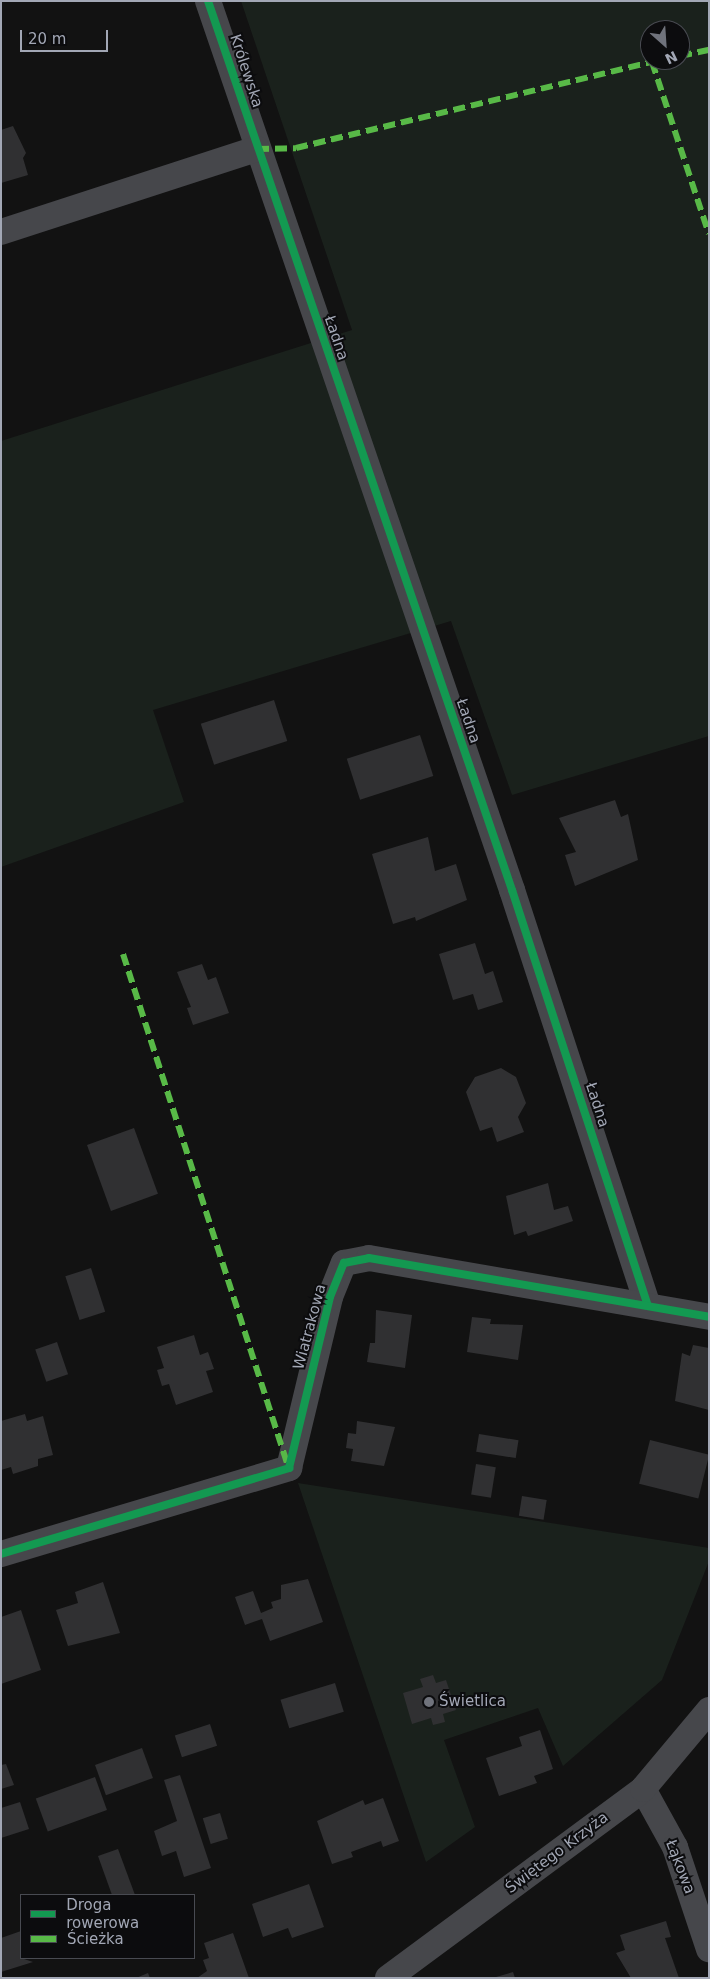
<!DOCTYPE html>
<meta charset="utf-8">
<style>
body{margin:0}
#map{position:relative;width:710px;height:1979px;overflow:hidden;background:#121212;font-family:"DejaVu Sans",sans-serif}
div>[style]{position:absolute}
.green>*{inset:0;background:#1a211c}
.building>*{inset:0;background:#303032;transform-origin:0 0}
.minor>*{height:26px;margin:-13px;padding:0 13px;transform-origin:13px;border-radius:13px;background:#46474b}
.quiet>*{height:6px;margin-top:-3px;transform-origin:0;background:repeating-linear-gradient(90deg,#58b947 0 12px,transparent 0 18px)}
.cycleway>*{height:8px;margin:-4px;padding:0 4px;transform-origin:4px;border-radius:4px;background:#139951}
.dots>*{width:14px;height:14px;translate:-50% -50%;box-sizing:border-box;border:2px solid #0c0c0e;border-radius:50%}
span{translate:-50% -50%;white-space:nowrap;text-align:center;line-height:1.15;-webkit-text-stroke:4px #0c0c0e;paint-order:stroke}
.street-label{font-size:15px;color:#a2a7b5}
.poi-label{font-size:15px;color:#a2a7b5}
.left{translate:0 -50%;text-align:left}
.frame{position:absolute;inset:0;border:2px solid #a2a7b5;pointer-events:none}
.legend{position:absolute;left:20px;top:1894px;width:175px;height:65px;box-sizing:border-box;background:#0c0c0e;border:1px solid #484a51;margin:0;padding:6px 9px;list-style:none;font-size:15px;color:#a2a7b5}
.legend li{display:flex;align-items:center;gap:10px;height:25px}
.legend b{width:25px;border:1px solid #484a51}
.north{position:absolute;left:640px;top:20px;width:50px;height:50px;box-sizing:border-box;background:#0c0c0e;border:1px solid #484a51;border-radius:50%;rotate:154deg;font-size:14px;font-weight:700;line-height:20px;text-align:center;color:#a2a7b5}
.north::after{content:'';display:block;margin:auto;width:18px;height:22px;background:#70737c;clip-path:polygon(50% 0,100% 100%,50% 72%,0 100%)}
.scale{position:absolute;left:20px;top:30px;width:88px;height:22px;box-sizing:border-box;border:2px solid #a2a7b5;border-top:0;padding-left:6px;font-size:15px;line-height:18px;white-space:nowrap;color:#a2a7b5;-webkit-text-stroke:4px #0c0c0e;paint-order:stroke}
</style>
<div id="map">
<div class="green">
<i style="clip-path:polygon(evenodd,241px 1px,709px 1px,709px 736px,512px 795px,451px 621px,153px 710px,184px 802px,1px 867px,1px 441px,352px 330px,241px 1px,650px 30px,680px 30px,680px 60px,650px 60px,650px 30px)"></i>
<i style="clip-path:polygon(298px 1483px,709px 1548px,709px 1561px,662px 1680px,563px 1766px,538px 1708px,444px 1740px,475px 1827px,426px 1862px)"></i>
</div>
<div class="building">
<i style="clip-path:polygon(13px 126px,26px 153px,23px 158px,28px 175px,1px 183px,1px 130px)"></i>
<i style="left:274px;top:700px;width:43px;height:77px;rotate:72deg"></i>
<i style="left:420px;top:735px;width:43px;height:77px;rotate:72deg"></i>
<i style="clip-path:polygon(615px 800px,621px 817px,628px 814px,638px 860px,575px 886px,565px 855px,576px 852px,559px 818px)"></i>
<i style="clip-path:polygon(428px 837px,435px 871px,456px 864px,467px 900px,416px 921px,415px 917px,393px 924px,372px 854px)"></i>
<i style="clip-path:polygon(475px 943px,485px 974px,493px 971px,503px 1002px,478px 1010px,473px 994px,453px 1000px,439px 954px)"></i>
<i style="clip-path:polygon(202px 964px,208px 980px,216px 977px,229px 1013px,193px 1025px,187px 1008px,191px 1007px,177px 972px)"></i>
<i style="clip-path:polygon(501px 1068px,516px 1077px,526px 1103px,518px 1117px,524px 1132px,497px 1142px,492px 1127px,480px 1131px,466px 1092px,475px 1077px)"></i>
<i style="left:134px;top:1128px;width:70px;height:50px;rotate:70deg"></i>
<i style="clip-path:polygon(548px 1183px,554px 1210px,568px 1206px,573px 1221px,528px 1236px,526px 1231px,514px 1235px,506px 1196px)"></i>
<i style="left:91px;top:1268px;width:46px;height:27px;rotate:72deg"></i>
<i style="clip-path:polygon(376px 1310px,412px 1315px,405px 1368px,367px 1362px,370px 1343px,375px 1343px)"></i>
<i style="clip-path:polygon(472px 1317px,491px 1319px,490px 1324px,523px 1325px,518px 1360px,467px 1352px)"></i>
<i style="clip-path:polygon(194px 1335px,200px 1355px,208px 1352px,214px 1369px,206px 1371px,213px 1392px,176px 1405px,169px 1384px,162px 1386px,157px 1370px,164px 1368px,157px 1347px)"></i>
<i style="left:57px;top:1342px;width:34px;height:23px;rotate:71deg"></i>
<i style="clip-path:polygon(693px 1345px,709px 1348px,709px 1410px,675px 1401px,682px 1353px,690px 1356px)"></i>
<i style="clip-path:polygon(25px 1414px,27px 1421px,43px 1416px,53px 1455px,38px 1459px,38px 1466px,13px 1474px,11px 1467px,1px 1470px,1px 1421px)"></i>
<i style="clip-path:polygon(357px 1421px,395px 1427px,384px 1466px,351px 1461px,353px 1449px,346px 1448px,348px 1433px,356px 1434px)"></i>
<i style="left:479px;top:1434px;width:40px;height:18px;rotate:9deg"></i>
<i style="left:650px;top:1440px;width:61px;height:45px;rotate:14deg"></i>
<i style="left:476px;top:1464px;width:20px;height:31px;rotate:9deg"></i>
<i style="left:522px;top:1496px;width:25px;height:20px;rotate:9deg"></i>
<i style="clip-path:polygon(308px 1579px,323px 1622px,270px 1641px,262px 1619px,245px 1625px,235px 1597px,253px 1591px,261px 1613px,273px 1608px,271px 1602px,281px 1599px,281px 1585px)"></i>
<i style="clip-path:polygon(103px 1582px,120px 1633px,68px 1646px,56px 1610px,78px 1603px,75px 1592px)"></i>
<i style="clip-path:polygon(21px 1610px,41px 1670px,1px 1684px,1px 1617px)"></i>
<i style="clip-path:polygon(433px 1675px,436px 1683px,446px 1680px,456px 1710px,443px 1714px,445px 1722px,433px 1725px,431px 1718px,412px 1724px,403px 1693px,423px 1687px,420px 1679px)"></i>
<i style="left:335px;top:1683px;width:30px;height:57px;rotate:73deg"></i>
<i style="left:210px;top:1724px;width:23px;height:37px;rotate:72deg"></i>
<i style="clip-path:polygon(540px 1730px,553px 1769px,534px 1776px,537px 1783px,499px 1796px,486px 1758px,522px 1746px,519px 1737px)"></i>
<i style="left:142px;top:1748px;width:32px;height:50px;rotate:70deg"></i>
<i style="clip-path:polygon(6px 1764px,14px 1785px,1px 1789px,1px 1765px)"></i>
<i style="clip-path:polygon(180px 1775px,211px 1868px,184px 1877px,176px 1851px,162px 1856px,154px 1831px,177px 1821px,164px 1780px)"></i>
<i style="left:95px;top:1777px;width:35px;height:63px;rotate:70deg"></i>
<i style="clip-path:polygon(383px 1798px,399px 1841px,383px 1847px,381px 1841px,351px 1852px,353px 1857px,332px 1864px,317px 1821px,363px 1800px,365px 1805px)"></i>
<i style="clip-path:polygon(20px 1802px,29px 1829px,1px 1838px,1px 1808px)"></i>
<i style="left:220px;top:1813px;width:27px;height:18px;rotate:73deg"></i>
<i style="clip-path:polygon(118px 1849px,135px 1895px,112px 1895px,98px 1856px)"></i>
<i style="clip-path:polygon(309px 1884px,324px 1927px,292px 1938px,288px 1928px,263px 1937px,252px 1904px)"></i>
<i style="clip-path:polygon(666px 1921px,671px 1937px,665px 1938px,679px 1978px,631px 1978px,616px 1953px,625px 1950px,620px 1935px)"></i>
<i style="clip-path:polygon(21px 1931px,21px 1958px,33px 1962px,1px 1972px,1px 1938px)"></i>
<i style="clip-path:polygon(233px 1933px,249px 1978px,197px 1978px,207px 1971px,203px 1960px,209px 1958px,204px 1943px)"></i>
<i style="clip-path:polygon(513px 1972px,515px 1978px,496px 1978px,496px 1977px)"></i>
<i style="clip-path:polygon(148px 1973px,150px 1978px,136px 1978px)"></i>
</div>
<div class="minor">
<i style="left:208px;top:1px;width:940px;rotate:71.12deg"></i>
<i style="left:512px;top:890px;width:435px;rotate:71.9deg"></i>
<i style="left:1px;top:232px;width:269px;rotate:-18deg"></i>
<i style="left:1px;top:1554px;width:301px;rotate:-16.6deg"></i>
<i style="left:289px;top:1468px;width:176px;rotate:-76.5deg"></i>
<i style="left:330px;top:1297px;width:37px;rotate:-68deg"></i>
<i style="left:344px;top:1263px;width:25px;rotate:-11deg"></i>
<i style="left:369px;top:1258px;width:345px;rotate:9.8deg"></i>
<i style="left:643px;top:1789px;width:66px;rotate:61.1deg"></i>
<i style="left:675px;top:1847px;width:108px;rotate:71.6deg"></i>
<i style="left:388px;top:1978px;width:317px;rotate:-36.5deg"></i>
<i style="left:643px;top:1789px;width:103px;rotate:-50.1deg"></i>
</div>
<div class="quiet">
<i style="left:680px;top:56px;width:30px;rotate:-12deg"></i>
<i style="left:663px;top:60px;width:11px;rotate:170deg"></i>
<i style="left:652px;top:62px;width:181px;rotate:71.7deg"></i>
<i style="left:257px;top:149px;width:39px;rotate:-1deg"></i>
<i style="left:296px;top:148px;width:366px;rotate:-13.6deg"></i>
<i style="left:123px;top:954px;width:538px;rotate:72.14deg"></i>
</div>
<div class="cycleway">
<i style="left:208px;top:1px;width:940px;rotate:71.12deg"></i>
<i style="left:512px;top:890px;width:435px;rotate:71.9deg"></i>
<i style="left:1px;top:1554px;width:301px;rotate:-16.6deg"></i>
<i style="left:289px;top:1468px;width:176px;rotate:-76.5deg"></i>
<i style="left:330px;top:1297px;width:37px;rotate:-68deg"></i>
<i style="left:344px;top:1263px;width:25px;rotate:-11deg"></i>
<i style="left:369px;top:1258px;width:345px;rotate:9.8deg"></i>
</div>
<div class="dots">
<i style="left:429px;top:1702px;background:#70737c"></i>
</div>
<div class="street-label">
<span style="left:246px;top:71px;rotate:72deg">Królewska</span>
<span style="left:336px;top:338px;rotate:71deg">Ładna</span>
<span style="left:468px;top:721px;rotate:71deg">Ładna</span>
<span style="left:597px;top:1105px;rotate:72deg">Ładna</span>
<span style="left:310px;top:1327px;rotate:-75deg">Wiatrakowa</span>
<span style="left:557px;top:1853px;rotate:-37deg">Świętego Krzyża</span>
<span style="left:680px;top:1867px;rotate:69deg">Łąkowa</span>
</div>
<div class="poi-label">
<span class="left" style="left:439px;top:1702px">Świetlica</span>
</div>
<div class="frame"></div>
<ul class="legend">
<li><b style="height:6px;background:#139951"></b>Droga rowerowa</li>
<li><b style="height:6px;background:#58b947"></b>Ścieżka</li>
</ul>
<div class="north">N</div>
<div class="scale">20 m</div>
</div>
